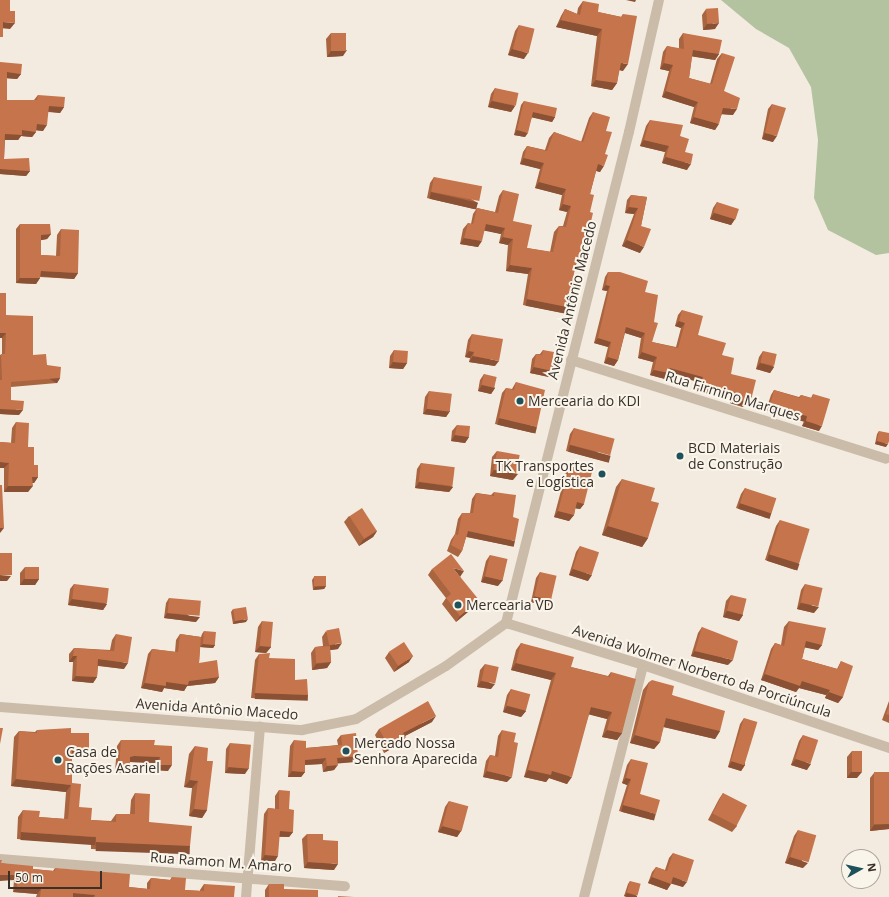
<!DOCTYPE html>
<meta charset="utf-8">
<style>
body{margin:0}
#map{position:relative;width:889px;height:897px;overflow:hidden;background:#f3ebdf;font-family:"Open Sans",sans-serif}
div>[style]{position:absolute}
.green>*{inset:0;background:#b3c29f}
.minor>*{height:10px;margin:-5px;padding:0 5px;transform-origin:5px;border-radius:5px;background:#cbbcaa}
.tertiary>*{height:10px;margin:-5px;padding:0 5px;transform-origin:5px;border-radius:5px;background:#cbbcaa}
.wall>*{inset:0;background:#a96440}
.shaded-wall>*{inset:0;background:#8a5134;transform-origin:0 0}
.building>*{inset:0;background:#c5744b;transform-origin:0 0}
.dots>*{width:11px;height:11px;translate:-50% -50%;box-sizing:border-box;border:2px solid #faf5eb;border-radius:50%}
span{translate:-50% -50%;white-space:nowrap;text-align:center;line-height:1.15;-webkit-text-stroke:4px #faf5eb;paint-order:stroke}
.street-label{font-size:14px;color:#39302a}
.poi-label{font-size:14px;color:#39302a}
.left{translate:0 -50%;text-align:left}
.right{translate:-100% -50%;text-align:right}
.north{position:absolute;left:841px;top:849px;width:40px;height:40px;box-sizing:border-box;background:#faf5eb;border:1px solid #ada69e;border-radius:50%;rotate:82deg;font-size:11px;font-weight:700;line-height:16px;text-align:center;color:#39302a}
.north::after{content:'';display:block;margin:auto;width:14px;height:18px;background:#1f515a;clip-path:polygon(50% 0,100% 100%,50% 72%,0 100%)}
.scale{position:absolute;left:8px;top:871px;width:94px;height:18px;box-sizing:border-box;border:2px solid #39302a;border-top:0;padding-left:5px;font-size:12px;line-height:14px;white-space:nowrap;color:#39302a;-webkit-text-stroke:3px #faf5eb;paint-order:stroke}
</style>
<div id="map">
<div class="green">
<i style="clip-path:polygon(721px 0,889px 0,889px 253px,876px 255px,828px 230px,814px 198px,818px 140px,811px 87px,789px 48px,756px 29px)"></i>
</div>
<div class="minor">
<i style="left:571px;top:360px;width:330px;rotate:17.4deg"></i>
<i style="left:0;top:859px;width:346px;rotate:4.5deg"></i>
<i style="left:246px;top:897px;width:171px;rotate:-85.3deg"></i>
<i style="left:584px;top:897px;width:239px;rotate:-75.7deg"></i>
</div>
<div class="tertiary">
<i style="left:506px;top:623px;width:143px;rotate:17deg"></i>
<i style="left:643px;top:665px;width:260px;rotate:18.6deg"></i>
<i style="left:0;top:707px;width:303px;rotate:4.4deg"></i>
<i style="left:302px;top:730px;width:55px;rotate:-11.5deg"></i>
<i style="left:356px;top:719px;width:104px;rotate:-30.5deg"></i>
<i style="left:446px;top:666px;width:74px;rotate:-35.6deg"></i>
<i style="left:506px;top:623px;width:506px;rotate:-75.94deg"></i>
<i style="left:629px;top:132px;width:135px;rotate:-77.2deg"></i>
</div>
<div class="wall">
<i style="clip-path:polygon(583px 1px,598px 12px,621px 17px,623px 14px,623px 71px,619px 70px,617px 83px,612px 90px,591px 86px,597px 36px,556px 27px,561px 16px,565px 9px,577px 14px,578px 8px)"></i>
<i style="clip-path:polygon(706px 9px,715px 29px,703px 30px,702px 15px)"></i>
<i style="clip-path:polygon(519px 25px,524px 59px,508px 55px,515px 31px)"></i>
<i style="clip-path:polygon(331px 33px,343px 56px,327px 57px,326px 39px)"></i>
<i style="clip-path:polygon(683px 33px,719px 54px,715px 60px,692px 56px,689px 78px,710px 84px,717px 59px,722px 53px,724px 91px,733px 115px,722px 114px,715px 130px,690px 123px,694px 107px,662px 97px,669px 71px,660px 69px,663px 52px,667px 46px,679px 49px,679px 39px)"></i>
<i style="clip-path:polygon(0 62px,21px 74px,17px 79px,7px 78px,7px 100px,34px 100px,38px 95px,64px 107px,60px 113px,48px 112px,43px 131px,36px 130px,36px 132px,32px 137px,21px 136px,18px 140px,5px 140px,4px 159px,30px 171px,26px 176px,0 174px)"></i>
<i style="clip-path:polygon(495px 88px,515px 106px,511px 112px,488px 107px,491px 94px)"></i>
<i style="clip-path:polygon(524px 101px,555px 117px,552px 122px,532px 117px,525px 137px,514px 135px,521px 105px)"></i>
<i style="clip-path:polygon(772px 104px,773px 142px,762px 139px,768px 109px)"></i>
<i style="clip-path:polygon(593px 112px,606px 131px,605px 154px,600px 172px,596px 171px,590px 194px,590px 212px,589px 230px,585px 236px,576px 265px,563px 313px,523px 305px,528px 274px,506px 271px,508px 245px,499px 243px,501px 234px,484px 230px,478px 247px,460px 244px,463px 229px,468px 223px,471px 224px,473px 214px,477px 208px,495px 212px,499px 196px,503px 190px,513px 221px,527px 248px,550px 252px,554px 232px,559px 226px,563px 226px,567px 212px,559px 210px,562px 195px,535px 188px,540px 169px,520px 164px,523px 152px,527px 146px,545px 150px,549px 138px,554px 132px,581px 142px,589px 118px)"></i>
<i style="clip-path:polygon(650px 120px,680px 136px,687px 170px,662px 163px,665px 152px,640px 146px,646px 126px)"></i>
<i style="clip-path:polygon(434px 177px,478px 203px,474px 209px,427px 198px,430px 183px)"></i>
<i style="clip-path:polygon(631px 195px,647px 197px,641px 226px,640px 253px,622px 246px,634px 214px,625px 213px,627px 200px)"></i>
<i style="clip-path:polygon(717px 202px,735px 219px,731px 225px,710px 219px,713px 208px)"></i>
<i style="clip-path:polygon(20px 224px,51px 234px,47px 239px,41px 240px,41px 255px,56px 256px,57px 235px,61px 229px,78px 273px,74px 279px,40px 277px,40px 278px,36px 284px,16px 283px,16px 229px)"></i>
<i style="clip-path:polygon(608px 272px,645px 292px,654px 322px,652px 342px,676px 347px,681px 328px,675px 326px,678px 315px,682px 310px,698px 335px,722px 355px,731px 374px,752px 396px,749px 402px,747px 401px,743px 407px,730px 403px,731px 399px,697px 391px,699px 382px,668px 374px,665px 379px,650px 375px,653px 362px,638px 358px,641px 338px,625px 333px,618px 360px,614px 366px,604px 363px,608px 347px,594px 343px,607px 291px,602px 290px,605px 277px)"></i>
<i style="clip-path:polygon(0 293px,6px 315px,33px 355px,47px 365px,60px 378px,57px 383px,11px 387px,11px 400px,19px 415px,0 414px,0 355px,2px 354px,2px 338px,0 338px)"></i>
<i style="clip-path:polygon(472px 334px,495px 366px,469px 362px,470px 358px,465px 357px,468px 340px)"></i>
<i style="clip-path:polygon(394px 350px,407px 363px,403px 369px,389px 368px,390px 356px)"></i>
<i style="clip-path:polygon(543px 350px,553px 357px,553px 371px,549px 377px,530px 373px,532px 359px,536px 354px,540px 354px)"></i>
<i style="clip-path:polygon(763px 351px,774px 367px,770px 373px,756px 369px,759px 357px)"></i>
<i style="clip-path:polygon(484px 374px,495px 388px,491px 394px,478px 391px,480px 380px)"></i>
<i style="clip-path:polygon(516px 382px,533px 433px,495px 424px,502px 393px,506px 388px,512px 389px)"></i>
<i style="clip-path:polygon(774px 390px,799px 397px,801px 395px,811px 398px,813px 394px,819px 431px,802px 426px,804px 421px,766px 410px,771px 395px)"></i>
<i style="clip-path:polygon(429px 391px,450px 411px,446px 417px,423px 414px,425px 397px)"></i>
<i style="clip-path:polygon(16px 422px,28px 447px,38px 477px,34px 483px,32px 483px,28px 492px,4px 492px,4px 468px,0 468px,0 442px,11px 443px,12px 428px)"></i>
<i style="clip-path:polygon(457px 425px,469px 437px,465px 443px,451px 441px,452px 431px)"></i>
<i style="clip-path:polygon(574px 428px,607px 462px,566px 451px,570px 434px)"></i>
<i style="clip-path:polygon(879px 431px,886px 447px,875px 444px,877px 434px)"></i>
<i style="clip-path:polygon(497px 451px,513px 480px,490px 476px,492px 457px)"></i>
<i style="clip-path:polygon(421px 463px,453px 487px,449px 492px,415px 488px,417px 469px)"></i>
<i style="clip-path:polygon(570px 466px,584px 504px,580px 509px,575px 508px,574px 515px,569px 521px,554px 517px,566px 472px)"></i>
<i style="clip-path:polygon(622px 479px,651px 501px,648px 538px,642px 547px,602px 535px,616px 487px)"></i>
<i style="clip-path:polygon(745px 488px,771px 513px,767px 518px,736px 508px,741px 494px)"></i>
<i style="clip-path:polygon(494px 492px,513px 517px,511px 546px,466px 537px,462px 551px,458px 557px,447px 551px,451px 540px,455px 534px,458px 519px,462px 513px,470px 513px,472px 499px,476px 493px,491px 495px)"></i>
<i style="clip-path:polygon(349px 516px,377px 531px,373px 537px,359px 546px,344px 522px)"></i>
<i style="clip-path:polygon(780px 520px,799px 564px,795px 570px,765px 560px,776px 526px)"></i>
<i style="clip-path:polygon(580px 546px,588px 581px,569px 575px,576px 552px)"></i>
<i style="clip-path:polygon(490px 555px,498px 586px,481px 582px,486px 561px)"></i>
<i style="clip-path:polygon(25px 567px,39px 579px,35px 585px,20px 585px,20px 573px)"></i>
<i style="clip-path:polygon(432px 569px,460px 577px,475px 606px,456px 622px,442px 604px,446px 598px,428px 575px)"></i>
<i style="clip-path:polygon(540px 572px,552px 600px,548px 606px,531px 602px,536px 578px)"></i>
<i style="clip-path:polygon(314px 577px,326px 586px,324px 589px,313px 590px,312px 580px)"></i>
<i style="clip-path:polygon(74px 584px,107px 604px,103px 610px,68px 605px,70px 589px)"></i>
<i style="clip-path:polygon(805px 584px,814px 613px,797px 609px,801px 590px)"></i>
<i style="clip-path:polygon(731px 595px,743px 615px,739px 621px,723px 617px,726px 601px)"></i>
<i style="clip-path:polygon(169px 598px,196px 622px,164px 618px,166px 603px)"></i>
<i style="clip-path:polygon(233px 609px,246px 622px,233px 624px,231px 612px)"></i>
<i style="clip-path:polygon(262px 621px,271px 647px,266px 653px,255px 652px,258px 627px)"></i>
<i style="clip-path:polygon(789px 621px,822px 645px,818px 650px,805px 647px,802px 659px,837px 669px,841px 661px,843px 697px,838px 703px,825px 698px,826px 695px,799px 688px,796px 692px,761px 680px,771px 649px,775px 643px,781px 645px,784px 627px)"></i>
<i style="clip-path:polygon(702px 627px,728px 665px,691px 656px,698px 633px)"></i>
<i style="clip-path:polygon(204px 631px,215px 645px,213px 648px,200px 647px,199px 663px,219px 677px,215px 683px,187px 686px,184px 691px,164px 688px,162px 692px,141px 688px,148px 654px,152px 649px,175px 652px,176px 640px,180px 634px,201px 637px,202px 634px)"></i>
<i style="clip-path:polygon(326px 631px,338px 649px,330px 650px,331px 662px,327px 668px,312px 670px,311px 653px,315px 647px,323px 646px,322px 637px)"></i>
<i style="clip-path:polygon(116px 634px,124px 669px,98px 666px,97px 677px,93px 683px,72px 681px,73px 662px,69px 662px,69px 654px,74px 648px,110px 650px,112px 640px)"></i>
<i style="clip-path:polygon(521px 643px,571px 667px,608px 676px,611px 672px,622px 733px,617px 740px,602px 737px,607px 719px,589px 714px,567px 784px,549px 778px,546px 782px,524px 777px,551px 680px,511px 670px,516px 650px)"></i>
<i style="clip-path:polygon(389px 652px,409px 662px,394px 672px,385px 658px)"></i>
<i style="clip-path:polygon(259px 654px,269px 658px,295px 680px,308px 695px,304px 700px,251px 698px,255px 660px)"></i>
<i style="clip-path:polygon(485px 664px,491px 689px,477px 687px,480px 670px)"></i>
<i style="clip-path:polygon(649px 682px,672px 695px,720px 731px,715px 739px,663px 727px,660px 742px,654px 749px,630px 743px,643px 690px)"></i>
<i style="clip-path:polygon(511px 689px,526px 711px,521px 717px,503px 712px,507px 695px)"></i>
<i style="clip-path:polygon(889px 701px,889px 723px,882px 720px)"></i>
<i style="clip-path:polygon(744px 718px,745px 765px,741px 771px,728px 767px,740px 724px)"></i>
<i style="clip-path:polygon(432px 722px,405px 736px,401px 743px,384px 753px,375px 735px,379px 729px)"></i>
<i style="clip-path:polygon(37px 730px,71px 733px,84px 755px,72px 755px,72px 783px,79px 807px,91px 820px,111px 821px,116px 814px,130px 814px,131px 800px,135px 793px,149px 822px,190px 846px,185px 853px,91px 849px,91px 844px,17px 839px,18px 817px,23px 810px,39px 817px,64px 819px,66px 792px,11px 786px,14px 737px,19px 731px,35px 732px)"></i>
<i style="clip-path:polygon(502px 730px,507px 782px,483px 777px,486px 761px,490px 755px,495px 756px,498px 736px)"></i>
<i style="clip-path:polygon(341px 735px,358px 756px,354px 762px,337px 763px,334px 770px,323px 772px,322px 764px,305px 765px,305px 772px,301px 777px,288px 777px,290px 746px,294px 740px,306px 748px,338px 745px,337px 740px)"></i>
<i style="clip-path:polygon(803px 735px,807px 770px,791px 765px,799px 741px)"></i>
<i style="clip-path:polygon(121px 740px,154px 745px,168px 771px,156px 770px,156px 763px,130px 762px,126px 773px,115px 772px,117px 746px)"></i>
<i style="clip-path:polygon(230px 743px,245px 774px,225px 773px,226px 749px)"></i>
<i style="clip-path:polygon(195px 746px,207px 761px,207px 810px,202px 818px,189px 816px,192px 788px,184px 787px,189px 754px)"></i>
<i style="clip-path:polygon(852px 751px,857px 778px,847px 778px,847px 757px)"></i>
<i style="clip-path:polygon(631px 759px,640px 794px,652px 820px,619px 811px,627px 785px,622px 783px,627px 765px)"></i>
<i style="clip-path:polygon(874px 773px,889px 829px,870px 831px,870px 778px)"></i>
<i style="clip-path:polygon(279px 790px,289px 809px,293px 832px,289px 837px,279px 837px,275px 861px,261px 861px,264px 814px,268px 808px,275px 809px,275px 796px)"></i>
<i style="clip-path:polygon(723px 793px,737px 826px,732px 832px,708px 820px,719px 799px)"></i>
<i style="clip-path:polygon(449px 801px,461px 831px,457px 837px,438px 832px,445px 807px)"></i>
<i style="clip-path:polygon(798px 830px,803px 868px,785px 863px,794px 836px)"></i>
<i style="clip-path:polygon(307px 834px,323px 840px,334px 870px,304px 868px,302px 839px)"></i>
<i style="clip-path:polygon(673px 853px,683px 887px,671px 883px,667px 890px,648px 883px,652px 872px,656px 867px,665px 870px,669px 858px)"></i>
<i style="clip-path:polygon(1px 863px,33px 869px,53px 871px,55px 868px,129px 887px,147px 889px,147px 883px,151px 878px,170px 880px,172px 877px,185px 890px,200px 891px,200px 890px,204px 884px,234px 897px,36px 897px,37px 894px,13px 892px,14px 880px)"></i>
<i style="clip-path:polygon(630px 881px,637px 897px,627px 897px,624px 896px,628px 884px)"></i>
<i style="clip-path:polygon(269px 884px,284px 889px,318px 897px,265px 897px,265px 890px)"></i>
</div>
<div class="shaded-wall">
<i style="clip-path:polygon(626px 0,636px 0,635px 2px)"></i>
<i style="clip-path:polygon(561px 20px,602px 29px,597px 36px,556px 27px)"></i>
<i style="clip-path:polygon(3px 22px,15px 23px,10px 29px,0 28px)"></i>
<i style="clip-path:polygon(719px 23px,715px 29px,703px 30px,707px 24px)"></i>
<i style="clip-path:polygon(512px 49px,528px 53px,524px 59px,508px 55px)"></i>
<i style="clip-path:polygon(347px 50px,343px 56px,327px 57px,331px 51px)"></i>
<i style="clip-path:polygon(693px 50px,719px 54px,715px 60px,689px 56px)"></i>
<i style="clip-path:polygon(621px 63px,628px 64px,623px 71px,616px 69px)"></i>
<i style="clip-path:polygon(664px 63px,673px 65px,669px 71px,660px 69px)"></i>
<i style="clip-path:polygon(7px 72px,21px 74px,17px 79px,3px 78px)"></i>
<i style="clip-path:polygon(596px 80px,617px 83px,612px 90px,591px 86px)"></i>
<i style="clip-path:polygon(666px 91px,698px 102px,694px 107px,662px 97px)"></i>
<i style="clip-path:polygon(492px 101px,515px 106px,511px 112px,488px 107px)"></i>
<i style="clip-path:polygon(49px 106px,64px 107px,60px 113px,45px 111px)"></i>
<i style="clip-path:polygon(723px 108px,737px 109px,733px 115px,719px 114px)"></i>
<i style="clip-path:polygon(533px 112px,555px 117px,552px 122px,530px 117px)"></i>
<i style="clip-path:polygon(694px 117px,719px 124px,715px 130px,690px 123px)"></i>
<i style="clip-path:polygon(37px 124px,47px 125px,43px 131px,33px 130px)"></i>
<i style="clip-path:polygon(22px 130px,36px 132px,32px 137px,21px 136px,18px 140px,1px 140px,5px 134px)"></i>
<i style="clip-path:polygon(517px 130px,528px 133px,525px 137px,514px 135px)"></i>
<i style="clip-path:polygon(765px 133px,777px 136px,773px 142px,762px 139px)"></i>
<i style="clip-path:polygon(644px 140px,669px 146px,665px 152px,640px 146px)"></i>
<i style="clip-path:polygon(666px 157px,691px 164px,687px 170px,662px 163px)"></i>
<i style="clip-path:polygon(524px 158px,544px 163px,540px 169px,520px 164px)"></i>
<i style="clip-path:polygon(598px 164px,604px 166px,600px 172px,593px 170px)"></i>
<i style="clip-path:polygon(0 169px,30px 171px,26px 176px,0 174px)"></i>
<i style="clip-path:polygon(539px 182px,566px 189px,562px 195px,535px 188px)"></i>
<i style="left:431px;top:192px;width:48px;height:7px;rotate:13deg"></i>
<i style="clip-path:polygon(563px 204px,571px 206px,567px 212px,559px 210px)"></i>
<i style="clip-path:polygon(629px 207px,638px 208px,634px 214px,625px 213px)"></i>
<i style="clip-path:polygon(714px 213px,735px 219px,731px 225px,710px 219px)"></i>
<i style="clip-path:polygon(486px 224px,505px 228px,501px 234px,481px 230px)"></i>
<i style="clip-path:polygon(586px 229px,589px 230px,585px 236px)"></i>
<i style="clip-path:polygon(51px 234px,47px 239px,37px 241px,41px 235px)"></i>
<i style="clip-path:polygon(503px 237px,513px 239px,508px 245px,499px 243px)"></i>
<i style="clip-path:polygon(464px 238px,482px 241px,478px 247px,460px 244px)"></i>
<i style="clip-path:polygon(627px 240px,644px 247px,640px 253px,622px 246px)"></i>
<i style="clip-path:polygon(577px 259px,580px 259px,575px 265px)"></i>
<i style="clip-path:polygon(510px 265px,532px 268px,528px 274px,506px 271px)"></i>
<i style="clip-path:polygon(41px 271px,78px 273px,74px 279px,37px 276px)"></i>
<i style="clip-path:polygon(20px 278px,40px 278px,36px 284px,16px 283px)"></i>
<i style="clip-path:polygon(606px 285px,610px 286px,607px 291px,602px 290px)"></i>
<i style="left:527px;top:299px;width:41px;height:7px;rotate:11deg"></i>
<i style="clip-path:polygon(679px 321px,685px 323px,681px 328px,675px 326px)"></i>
<i style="clip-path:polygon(626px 327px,645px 333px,641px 338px,622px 332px)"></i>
<i style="clip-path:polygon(0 333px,6px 333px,2px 338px,0 338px)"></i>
<i style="clip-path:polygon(598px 338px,611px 342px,608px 347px,594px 343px)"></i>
<i style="clip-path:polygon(469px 351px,474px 352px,470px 358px,465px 357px)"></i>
<i style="clip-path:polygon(642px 352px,657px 357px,653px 362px,638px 358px)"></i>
<i style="clip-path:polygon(473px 356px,499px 361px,495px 366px,469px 362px)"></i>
<i style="clip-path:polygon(608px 357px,618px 360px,614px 366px,604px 363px)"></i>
<i style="clip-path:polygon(393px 362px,407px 363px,403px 369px,389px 368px)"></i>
<i style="clip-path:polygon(760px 363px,774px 367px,770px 373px,756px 369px)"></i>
<i style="clip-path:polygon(534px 367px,553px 371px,549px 377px,530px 373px)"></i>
<i style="clip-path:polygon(670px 368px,703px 377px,699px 382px,668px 374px,665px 379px,650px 375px,654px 370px)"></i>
<i style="left:60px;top:378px;width:6px;height:49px;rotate:121deg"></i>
<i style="clip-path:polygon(482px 385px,495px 388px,491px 394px,478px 391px)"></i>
<i style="clip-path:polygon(701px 386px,735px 394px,731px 399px,697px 391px)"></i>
<i style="clip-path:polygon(748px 395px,752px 396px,749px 402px,744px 400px)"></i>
<i style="clip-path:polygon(734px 398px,747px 402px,743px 407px,730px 403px)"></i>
<i style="left:770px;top:405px;width:39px;height:6px;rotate:17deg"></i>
<i style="clip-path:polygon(0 409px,23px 410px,19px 415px,0 414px)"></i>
<i style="clip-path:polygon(427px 409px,450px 411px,446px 417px,423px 414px)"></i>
<i style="left:499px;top:418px;width:39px;height:7px;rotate:13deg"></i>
<i style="clip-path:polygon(806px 421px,822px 426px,819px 431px,802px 426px)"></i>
<i style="clip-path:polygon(455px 435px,469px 437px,465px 443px,451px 441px)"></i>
<i style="clip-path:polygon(877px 441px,888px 444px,886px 447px,875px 444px)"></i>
<i style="left:570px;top:445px;width:42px;height:7px;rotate:15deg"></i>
<i style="clip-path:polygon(0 462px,9px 463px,4px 468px,0 468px)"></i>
<i style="clip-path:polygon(494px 470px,518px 474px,513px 480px,490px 476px)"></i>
<i style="clip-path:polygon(32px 477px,38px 477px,34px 483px,28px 483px)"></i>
<i style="clip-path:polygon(419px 482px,453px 487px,449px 492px,415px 488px)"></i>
<i style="clip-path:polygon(8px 486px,33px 486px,28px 492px,4px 492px)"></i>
<i style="clip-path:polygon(577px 502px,584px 504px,580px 509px,573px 508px)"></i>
<i style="left:740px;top:503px;width:33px;height:6px;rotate:18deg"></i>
<i style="clip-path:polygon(558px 511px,574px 515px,569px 521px,554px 517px)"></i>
<i style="clip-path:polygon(608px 526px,648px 538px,642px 547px,602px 535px)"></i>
<i style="clip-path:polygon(0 528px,4px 528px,0 533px)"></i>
<i style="clip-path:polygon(377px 531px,373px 537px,359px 546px,363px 540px)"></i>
<i style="left:468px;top:531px;width:48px;height:6px;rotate:12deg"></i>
<i style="left:769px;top:554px;width:32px;height:7px;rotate:18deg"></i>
<i style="clip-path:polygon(453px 568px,464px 571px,460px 577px)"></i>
<i style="clip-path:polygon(573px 569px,592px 575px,588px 581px,569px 575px)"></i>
<i style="clip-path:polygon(0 575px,11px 576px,7px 581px,0 581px)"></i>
<i style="clip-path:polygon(485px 576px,503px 580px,498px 586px,481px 582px)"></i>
<i style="clip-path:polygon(24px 579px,39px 579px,35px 585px,20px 585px)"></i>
<i style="clip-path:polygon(326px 586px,324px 589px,313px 590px,315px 587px)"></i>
<i style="clip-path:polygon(535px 596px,552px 600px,548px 606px,531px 602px)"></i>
<i style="clip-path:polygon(72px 599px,107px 604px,103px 610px,68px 605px)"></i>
<i style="clip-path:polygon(479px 600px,475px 606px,456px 622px,460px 616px)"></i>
<i style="clip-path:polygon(801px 603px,819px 607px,814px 613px,797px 609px)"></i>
<i style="clip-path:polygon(727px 611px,743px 615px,739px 621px,723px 617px)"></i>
<i style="clip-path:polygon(167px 613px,200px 617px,196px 622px,164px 618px)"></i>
<i style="clip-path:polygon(248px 619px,246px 622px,233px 624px,235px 621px)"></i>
<i style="clip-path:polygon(806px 641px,822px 645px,818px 650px,802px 647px)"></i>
<i style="clip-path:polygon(342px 643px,338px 649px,324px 651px,328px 646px)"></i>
<i style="clip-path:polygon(203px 644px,215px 645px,213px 648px,200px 647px)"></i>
<i style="clip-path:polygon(260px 646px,271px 647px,266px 653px,255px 652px)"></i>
<i style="clip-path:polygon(695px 651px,733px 660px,728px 665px,691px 656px)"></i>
<i style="clip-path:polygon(73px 656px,77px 656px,73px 662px,69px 662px)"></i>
<i style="clip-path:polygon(413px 656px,409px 662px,394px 672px,398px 666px)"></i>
<i style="clip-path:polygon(98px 659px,128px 663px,124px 669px,94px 665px)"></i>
<i style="clip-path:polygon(331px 662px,327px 668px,312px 670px,316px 664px)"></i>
<i style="clip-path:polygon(516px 663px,556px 673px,551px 680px,511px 670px)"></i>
<i style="clip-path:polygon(765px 674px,802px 681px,830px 690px,826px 695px,799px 688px,796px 692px,761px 680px)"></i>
<i style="clip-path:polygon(76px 676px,97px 677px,93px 683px,72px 681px)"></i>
<i style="clip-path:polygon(219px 677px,215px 683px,187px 686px,184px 691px,164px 688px,162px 692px,141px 688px,145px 683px,189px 681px)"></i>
<i style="clip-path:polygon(481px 681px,495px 684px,491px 689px,477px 687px)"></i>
<i style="clip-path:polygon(829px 692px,843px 697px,838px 703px,825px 698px)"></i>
<i style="left:255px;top:693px;width:53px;height:6px;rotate:2deg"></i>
<i style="clip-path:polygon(507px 706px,526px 711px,521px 717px,503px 712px)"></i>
<i style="clip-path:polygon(591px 707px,612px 712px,607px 719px,587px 714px)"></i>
<i style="clip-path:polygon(436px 716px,432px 722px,399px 739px,403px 733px)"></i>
<i style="clip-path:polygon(666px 718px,720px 731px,715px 739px,660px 726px)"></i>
<i style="clip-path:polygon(607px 730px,622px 733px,617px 740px,602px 737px)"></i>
<i style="clip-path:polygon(635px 735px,660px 742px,654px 749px,630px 743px)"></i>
<i style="clip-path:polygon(406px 737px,401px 743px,384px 753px,389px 747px)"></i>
<i style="clip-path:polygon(72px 748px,89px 748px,84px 755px,68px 755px)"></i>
<i style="clip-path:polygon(134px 756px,160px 757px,156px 763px,130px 762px,130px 757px)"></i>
<i style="clip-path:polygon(358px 756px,354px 762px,333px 764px,337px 758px)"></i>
<i style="clip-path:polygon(326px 758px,322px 764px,301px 765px,305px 760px)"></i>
<i style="clip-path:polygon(796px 759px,811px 764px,807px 770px,791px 765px)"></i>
<i style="clip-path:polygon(732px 761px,745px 765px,741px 771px,728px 767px)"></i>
<i style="clip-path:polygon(160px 765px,172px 765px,168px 771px,156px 770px)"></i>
<i style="clip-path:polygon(338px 765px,334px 770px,323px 772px,327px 766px)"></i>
<i style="clip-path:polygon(119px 766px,130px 767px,126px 773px,115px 772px)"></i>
<i style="clip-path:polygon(229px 767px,249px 768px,245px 774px,225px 773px)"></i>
<i style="clip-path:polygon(528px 770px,552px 771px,572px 777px,567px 784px,549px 778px,546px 782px,524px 777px)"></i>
<i style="clip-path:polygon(292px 771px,305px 772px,301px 777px,288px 777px)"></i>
<i style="clip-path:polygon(487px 771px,512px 777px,507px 782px,483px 777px)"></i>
<i style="clip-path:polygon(851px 772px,862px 772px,857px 778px,847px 778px)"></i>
<i style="clip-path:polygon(626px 778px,631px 779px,627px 785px,622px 783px)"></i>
<i style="clip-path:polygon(16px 779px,71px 785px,66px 792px,11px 786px)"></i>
<i style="clip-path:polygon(190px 780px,198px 781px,192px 788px,184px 787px)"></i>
<i style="left:623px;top:805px;width:34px;height:7px;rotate:15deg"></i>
<i style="clip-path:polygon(194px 809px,207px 810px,202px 818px,189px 816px)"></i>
<i style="clip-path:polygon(889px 824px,889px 829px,870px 831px,874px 825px)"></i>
<i style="clip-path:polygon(443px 826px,461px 831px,457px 837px,438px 832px)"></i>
<i style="clip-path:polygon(280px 831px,293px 832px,289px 837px,276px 836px)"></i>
<i style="left:21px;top:832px;width:75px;height:8px;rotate:4deg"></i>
<i style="left:96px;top:842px;width:94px;height:9px;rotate:2deg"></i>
<i style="clip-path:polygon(265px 855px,278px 856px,275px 861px,261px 861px)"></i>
<i style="clip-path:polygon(790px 857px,808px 863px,803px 868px,785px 863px)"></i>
<i style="clip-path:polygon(308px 862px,338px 864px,334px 870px,304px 868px)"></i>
<i style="clip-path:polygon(0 875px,18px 875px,14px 880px,0 881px)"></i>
<i style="clip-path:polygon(652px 877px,671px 884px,667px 890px,648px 883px)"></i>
<i style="clip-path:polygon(673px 877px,687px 882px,683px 887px,669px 883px)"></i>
<i style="clip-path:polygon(17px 887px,41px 889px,37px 894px,13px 892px)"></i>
<i style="clip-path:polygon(73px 893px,95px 895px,93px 897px,70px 897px)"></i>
<i style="clip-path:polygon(627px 893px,637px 896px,637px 897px,627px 897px,624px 896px)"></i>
</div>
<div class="building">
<i style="clip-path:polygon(0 0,10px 0,10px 11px,15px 11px,15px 23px,3px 22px,3px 37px,0 37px)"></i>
<i style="clip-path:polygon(583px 1px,599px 4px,598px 12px,622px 17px,623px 14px,637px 16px,628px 64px,621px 63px,617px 83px,596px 80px,602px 29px,561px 20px,565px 9px,580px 15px)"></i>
<i style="left:718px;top:8px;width:15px;height:12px;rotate:86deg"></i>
<i style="left:519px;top:25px;width:16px;height:25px;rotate:14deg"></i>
<i style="left:331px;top:33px;width:15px;height:18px"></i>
<i style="clip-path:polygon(683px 33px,722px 40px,719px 54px,693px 50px,689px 78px,712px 84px,722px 53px,735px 57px,724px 91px,740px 98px,737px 109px,723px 108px,719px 124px,694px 117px,698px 102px,666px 91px,673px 65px,664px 63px,667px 46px,684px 49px)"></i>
<i style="clip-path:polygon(0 62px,22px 64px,21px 74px,7px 72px,7px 100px,37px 100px,38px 95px,65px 97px,64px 107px,49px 106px,47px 125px,37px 124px,36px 132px,22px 130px,22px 135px,5px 134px,4px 159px,29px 158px,30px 171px,0 169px)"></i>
<i style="left:495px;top:88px;width:24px;height:13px;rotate:12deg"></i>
<i style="clip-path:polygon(524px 101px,557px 108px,555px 117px,533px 112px,528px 133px,517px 130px)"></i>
<i style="clip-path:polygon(772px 104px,786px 108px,777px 136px,765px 133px)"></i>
<i style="clip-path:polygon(593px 112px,610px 117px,606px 131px,612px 132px,605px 154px,608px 155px,604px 166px,598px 164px,590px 194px,594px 195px,590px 212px,593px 213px,589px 230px,586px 229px,580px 259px,577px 259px,567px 307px,527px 299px,532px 268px,510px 265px,513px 239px,503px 237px,505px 228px,486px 224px,482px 241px,464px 238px,468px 223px,473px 224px,477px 208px,498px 213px,503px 190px,519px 194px,513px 221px,532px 225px,527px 248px,553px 252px,559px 226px,566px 227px,571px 206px,563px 204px,566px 189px,539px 182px,544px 163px,524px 158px,527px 146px,547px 151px,554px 132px,583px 142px)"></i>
<i style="clip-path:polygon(650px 120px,683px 125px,680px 136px,689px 139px,685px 152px,693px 154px,691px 164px,666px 157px,669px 146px,644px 140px)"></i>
<i style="left:434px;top:177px;width:49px;height:15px;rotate:11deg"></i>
<i style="clip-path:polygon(631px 195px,647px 197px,641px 226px,651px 229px,644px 247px,627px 240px,638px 208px,629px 207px)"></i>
<i style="left:717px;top:202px;width:23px;height:11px;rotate:18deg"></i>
<i style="clip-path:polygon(20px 224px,50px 224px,51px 234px,41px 235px,41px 255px,60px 256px,61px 229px,79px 230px,78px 273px,41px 271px,40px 278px,20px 278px)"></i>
<i style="clip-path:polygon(608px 272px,620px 272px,648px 281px,645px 292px,658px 295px,654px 322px,658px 323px,652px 342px,678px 348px,685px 323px,679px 321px,682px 310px,703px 316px,698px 335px,726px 343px,722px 355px,734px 358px,731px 374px,756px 380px,752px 396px,748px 395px,747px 402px,734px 398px,735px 394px,701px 386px,703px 377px,670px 368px,669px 373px,654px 370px,657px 357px,642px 352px,645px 333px,626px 327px,618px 360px,608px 357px,611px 342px,598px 338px,610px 286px,606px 285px)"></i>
<i style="clip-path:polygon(0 293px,6px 293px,6px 315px,33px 316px,33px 355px,46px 354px,47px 365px,61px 367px,60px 378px,11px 382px,11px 400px,24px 401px,23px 410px,0 409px,0 380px,2px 380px,1px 354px,5px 354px,6px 333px,0 333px)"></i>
<i style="clip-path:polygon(472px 334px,503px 339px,499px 361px,473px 356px,474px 352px,469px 351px)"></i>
<i style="left:394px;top:350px;width:14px;height:12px;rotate:4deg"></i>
<i style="clip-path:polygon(543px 350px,554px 352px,553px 357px,556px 357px,553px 371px,534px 367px,536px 354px,542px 355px)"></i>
<i style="left:763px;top:351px;width:14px;height:12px;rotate:12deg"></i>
<i style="left:484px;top:374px;width:13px;height:11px;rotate:13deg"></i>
<i style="clip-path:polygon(516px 382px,545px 390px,537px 427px,499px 418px,506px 388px,514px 390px)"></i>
<i style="clip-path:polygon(774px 390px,800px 398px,801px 395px,812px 398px,813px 394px,830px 399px,822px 426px,806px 421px,807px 416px,770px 405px)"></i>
<i style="left:429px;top:391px;width:23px;height:18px;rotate:7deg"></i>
<i style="clip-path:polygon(16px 422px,29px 423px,28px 447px,34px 447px,34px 465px,38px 465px,38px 477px,32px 477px,33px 486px,8px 486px,9px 463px,0 462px,0 442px,15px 443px)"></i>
<i style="clip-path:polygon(457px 425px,470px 426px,469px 437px,455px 435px)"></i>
<i style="left:574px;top:428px;width:42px;height:17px;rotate:15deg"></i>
<i style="clip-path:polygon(879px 431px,889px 433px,889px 441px,888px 444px,877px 441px)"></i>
<i style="left:497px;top:451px;width:23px;height:19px;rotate:10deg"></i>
<i style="left:421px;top:463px;width:34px;height:19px;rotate:7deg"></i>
<i style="clip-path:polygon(570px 466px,592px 472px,584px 504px,577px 502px,574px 515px,558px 511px)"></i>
<i style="clip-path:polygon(622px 479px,655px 488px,651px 501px,659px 503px,648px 538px,608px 526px)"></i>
<i style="clip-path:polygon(0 485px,2px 485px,4px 528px,0 528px)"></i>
<i style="left:745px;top:488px;width:33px;height:16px;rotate:18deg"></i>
<i style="clip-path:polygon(494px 492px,516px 495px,513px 517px,519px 519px,515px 541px,468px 531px,462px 551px,451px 545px,455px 534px,458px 535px,462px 513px,473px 513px,476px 493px,494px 496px)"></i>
<i style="left:362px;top:508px;width:27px;height:15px;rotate:57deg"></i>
<i style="left:780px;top:520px;width:31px;height:36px;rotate:17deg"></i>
<i style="left:580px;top:546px;width:20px;height:24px;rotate:18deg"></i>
<i style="left:0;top:553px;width:12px;height:22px"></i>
<i style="clip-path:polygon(451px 554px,464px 571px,453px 568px,479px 600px,460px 616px,446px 598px,451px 594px,432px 569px)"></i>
<i style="left:490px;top:555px;width:18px;height:22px;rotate:13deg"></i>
<i style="left:25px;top:567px;width:14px;height:12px"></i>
<i style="left:540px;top:572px;width:17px;height:25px;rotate:13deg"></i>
<i style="left:326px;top:576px;width:10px;height:12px;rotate:90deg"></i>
<i style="left:74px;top:584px;width:35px;height:15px;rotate:7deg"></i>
<i style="left:805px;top:584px;width:18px;height:19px;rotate:13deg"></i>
<i style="left:731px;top:595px;width:16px;height:16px;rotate:14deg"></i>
<i style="left:169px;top:598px;width:32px;height:15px;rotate:5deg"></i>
<i style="left:246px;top:607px;width:12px;height:13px;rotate:81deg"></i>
<i style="left:262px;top:621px;width:11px;height:25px;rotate:5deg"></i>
<i style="clip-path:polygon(789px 621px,826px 628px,822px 645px,806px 641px,802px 659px,838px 669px,841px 661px,853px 666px,843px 697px,829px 692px,830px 690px,802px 681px,800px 686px,765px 674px,775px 643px,784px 646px)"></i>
<i style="clip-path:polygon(702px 627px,738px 641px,733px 660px,695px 651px)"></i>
<i style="left:339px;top:628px;width:15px;height:13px;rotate:79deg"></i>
<i style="left:204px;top:631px;width:12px;height:13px;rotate:5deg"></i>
<i style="clip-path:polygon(116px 634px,132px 637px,128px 663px,98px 659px,97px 677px,76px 676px,77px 656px,73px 656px,74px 648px,114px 651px)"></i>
<i style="clip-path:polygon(180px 634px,201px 637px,199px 663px,217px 660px,219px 677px,189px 681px,188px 685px,166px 682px,166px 686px,145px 683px,152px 649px,178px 652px)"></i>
<i style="left:404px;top:642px;width:17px;height:18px;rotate:57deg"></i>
<i style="clip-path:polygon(521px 643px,574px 657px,571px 667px,610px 677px,611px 672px,636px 679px,622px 733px,607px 730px,612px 712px,591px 707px,572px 777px,552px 771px,551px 775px,528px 770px,556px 673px,516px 663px)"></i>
<i style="left:330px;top:646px;width:16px;height:15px;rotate:86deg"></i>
<i style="clip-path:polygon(270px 653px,269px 658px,295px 659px,295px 680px,307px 679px,308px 695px,255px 693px,259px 654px)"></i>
<i style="left:485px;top:664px;width:14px;height:17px;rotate:12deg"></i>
<i style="clip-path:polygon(652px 680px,674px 686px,672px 695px,725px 711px,720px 731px,666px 718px,660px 742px,635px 735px,649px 682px)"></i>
<i style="left:511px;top:689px;width:20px;height:17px;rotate:15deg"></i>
<i style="clip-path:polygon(428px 701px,436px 716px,403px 733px,406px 737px,389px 747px,379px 729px)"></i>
<i style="clip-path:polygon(889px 706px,889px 715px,886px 714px)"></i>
<i style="left:744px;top:718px;width:14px;height:45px;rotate:17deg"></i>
<i style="clip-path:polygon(0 728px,3px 728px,0 744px)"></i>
<i style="clip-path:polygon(71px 728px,71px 733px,89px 733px,89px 748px,72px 748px,72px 783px,81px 784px,79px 807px,92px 808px,91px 820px,116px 822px,116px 814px,135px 814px,135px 793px,150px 794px,149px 822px,192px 826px,190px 846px,96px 842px,96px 837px,21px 832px,23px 810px,40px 811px,39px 817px,68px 819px,71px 785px,16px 779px,19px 731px,37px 733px,37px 730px)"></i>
<i style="clip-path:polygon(502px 730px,516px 733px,514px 742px,518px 743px,512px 777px,487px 771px,490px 755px,498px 757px)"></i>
<i style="clip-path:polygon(356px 733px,358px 756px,337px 758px,338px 765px,327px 766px,326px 758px,305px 760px,305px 772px,292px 771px,294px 740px,306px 741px,306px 748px,342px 745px,341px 735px)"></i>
<i style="left:803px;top:735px;width:16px;height:25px;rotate:18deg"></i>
<i style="clip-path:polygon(121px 740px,155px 740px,154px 745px,172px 746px,172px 765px,160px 765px,160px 757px,134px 756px,130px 757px,130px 767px,119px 766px)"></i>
<i style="left:230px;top:743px;width:21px;height:24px;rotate:5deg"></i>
<i style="clip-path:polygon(195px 746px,208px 748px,207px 761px,213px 761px,207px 810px,194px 809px,198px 781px,190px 780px)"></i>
<i style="left:852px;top:751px;width:10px;height:21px"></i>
<i style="clip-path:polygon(631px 759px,648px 763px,640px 794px,660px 800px,656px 814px,623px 805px,631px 779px,626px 778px)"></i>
<i style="left:889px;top:772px;width:52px;height:15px;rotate:90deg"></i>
<i style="clip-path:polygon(279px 790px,290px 791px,289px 809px,294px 810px,293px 832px,280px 831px,278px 856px,265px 855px,268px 808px,279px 809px)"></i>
<i style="left:723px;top:793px;width:27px;height:23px;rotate:27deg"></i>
<i style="left:449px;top:801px;width:20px;height:26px;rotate:15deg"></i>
<i style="left:798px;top:830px;width:19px;height:28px;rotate:16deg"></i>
<i style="clip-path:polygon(307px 834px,323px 834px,323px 840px,338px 841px,338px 864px,308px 862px)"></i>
<i style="clip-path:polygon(673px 853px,694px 860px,687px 882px,673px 877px,671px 884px,652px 877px,656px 867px,667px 871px)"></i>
<i style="clip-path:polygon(0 860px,2px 860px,1px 863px,33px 866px,33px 869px,55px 871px,55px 868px,130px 874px,129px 887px,150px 889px,151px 878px,171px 880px,172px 877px,186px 878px,185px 890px,204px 891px,204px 884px,235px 886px,234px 897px,95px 897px,95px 895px,73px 893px,73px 897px,40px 897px,41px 889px,17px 887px,18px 875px,0 875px)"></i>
<i style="left:630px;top:881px;width:11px;height:12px;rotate:15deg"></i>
<i style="clip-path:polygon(269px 884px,284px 884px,284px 889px,318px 890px,318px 897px,269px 897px)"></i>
<i style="clip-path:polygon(338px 896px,354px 897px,338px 897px)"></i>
</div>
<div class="dots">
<i style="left:520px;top:401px;background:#1f515a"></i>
<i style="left:680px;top:456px;background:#1f515a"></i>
<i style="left:602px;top:474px;background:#1f515a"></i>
<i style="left:458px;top:605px;background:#1f515a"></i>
<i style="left:346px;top:751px;background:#1f515a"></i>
<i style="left:58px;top:760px;background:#1f515a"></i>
</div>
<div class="street-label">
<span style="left:572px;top:300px;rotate:-76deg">Avenida Antônio Macedo</span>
<span style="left:733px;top:396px;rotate:17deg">Rua Firmino Marques</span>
<span style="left:702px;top:671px;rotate:18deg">Avenida Wolmer Norberto da Porciúncula</span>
<span style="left:217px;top:709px;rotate:4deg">Avenida Antônio Macedo</span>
<span style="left:221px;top:862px;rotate:4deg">Rua Ramon M. Amaro</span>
</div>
<div class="poi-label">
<span class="left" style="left:528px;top:401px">Mercearia do KDI</span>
<span class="left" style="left:688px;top:456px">BCD Materiais<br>de Construção</span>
<span class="right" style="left:594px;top:474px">TK Transportes<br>e Logística</span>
<span class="left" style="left:466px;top:605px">Mercearia VD</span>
<span class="left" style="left:354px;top:751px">Mercado Nossa<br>Senhora Aparecida</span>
<span class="left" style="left:66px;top:760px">Casa de<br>Rações Asariel</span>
</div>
<div class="north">N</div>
<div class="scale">50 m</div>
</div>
